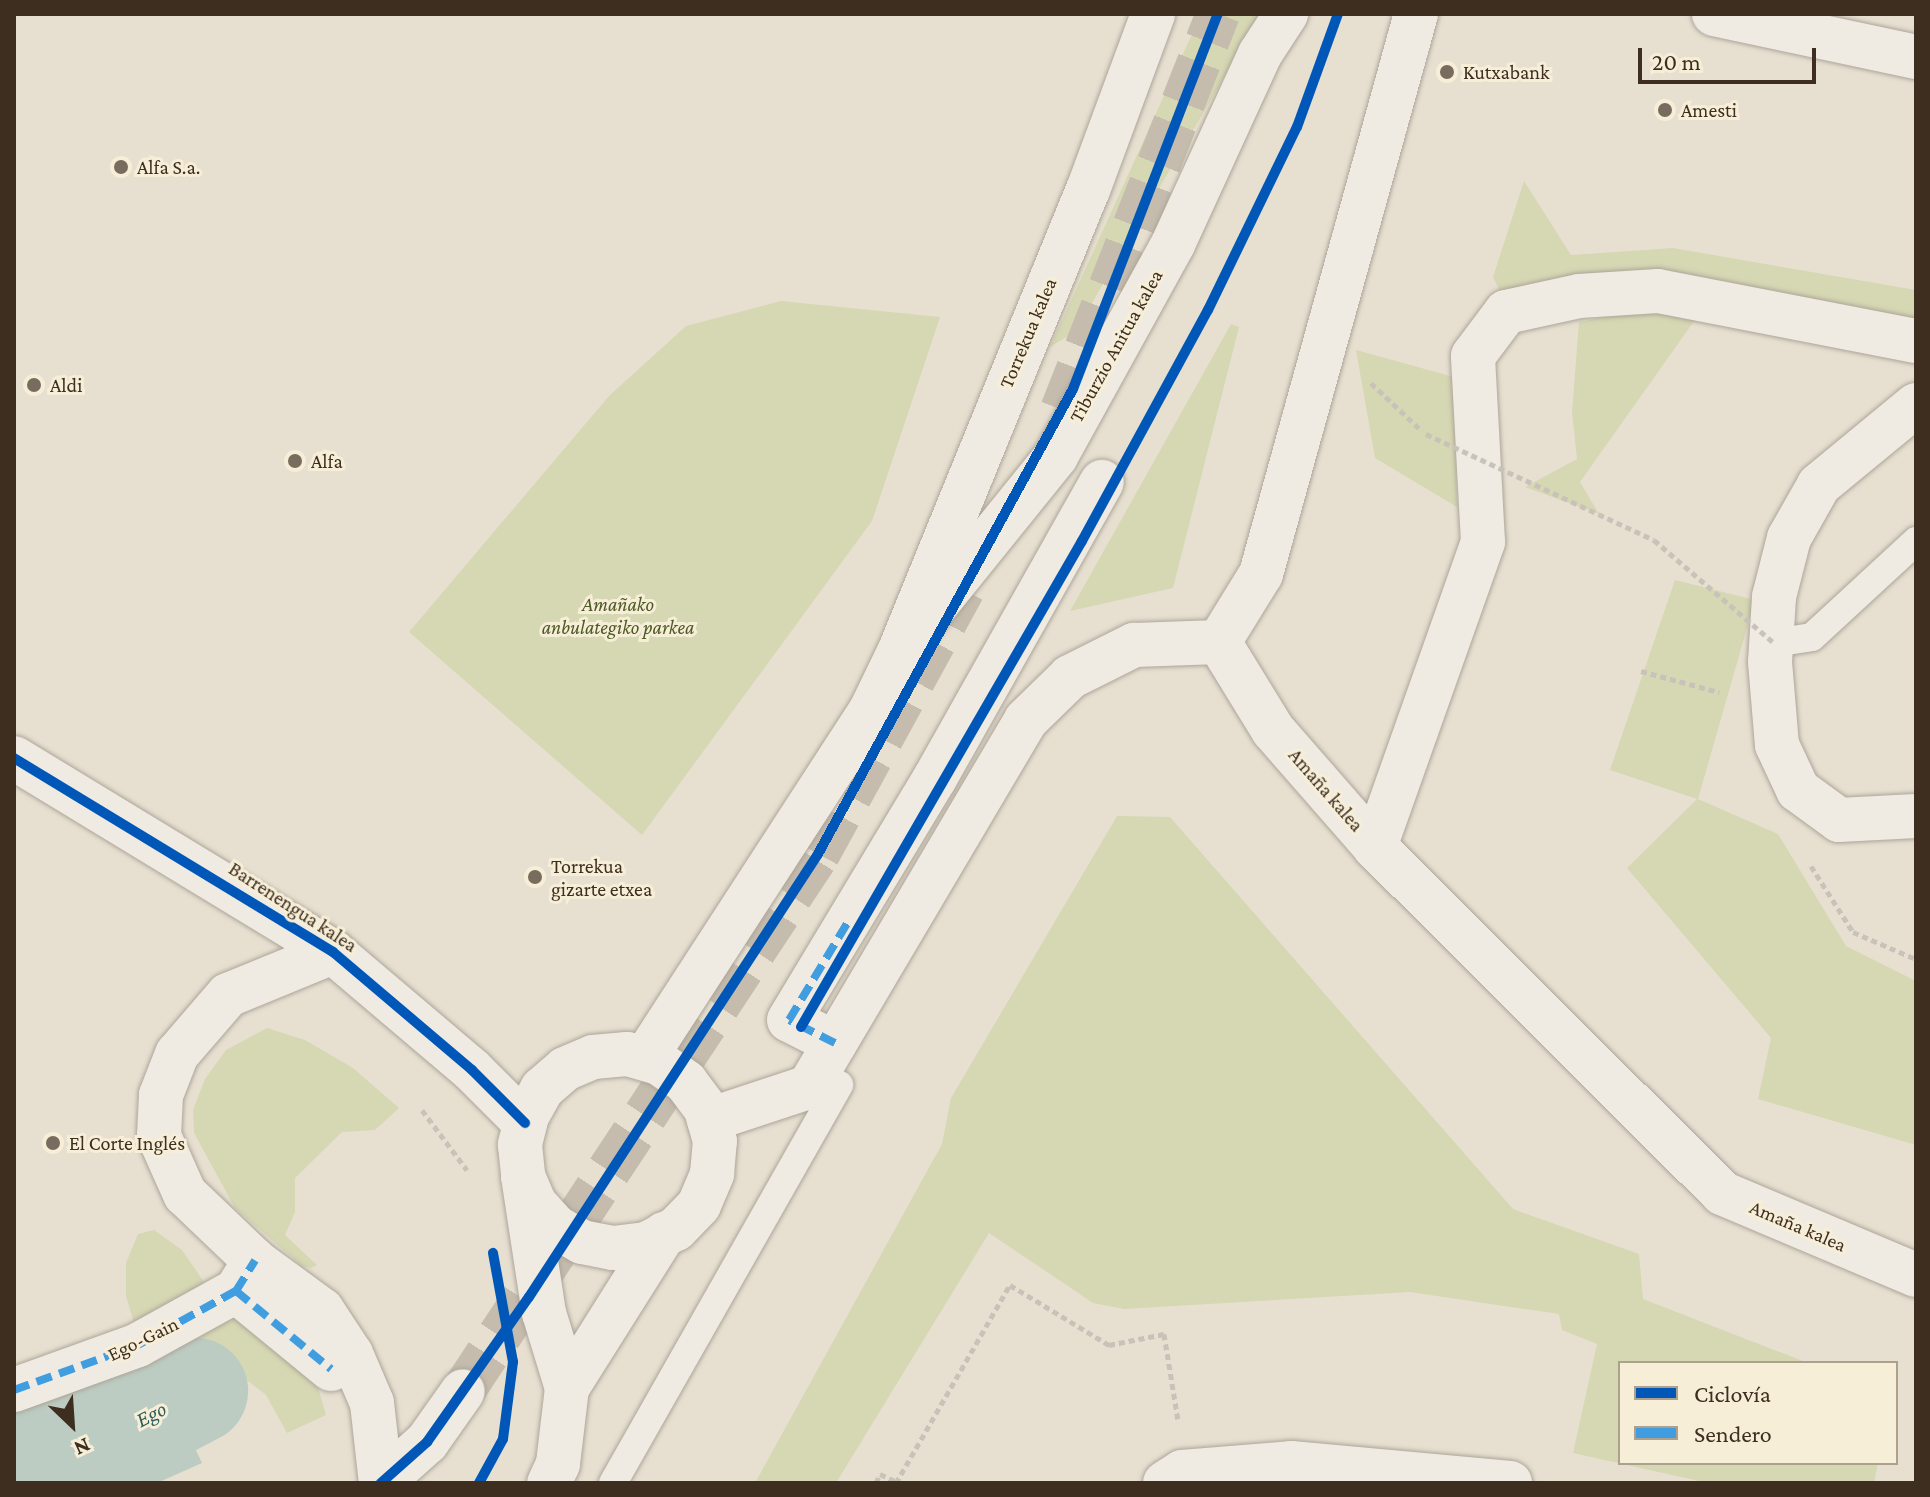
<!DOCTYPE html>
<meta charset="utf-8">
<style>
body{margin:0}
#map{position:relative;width:1930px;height:1497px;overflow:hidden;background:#e7e0d1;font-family:"Crimson Pro",serif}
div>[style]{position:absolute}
.green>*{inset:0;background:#d6d7b3}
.water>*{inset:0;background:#bcccc2}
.river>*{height:106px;margin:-53px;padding:0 53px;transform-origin:53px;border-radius:53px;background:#bcccc2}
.secondary-tunnel>*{height:44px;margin-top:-22px;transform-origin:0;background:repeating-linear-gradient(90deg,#c5bcae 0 44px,transparent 0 66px)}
.path>*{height:5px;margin-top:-2.5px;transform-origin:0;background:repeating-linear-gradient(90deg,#c8c2b9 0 6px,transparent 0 10px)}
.roads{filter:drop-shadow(0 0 2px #ada599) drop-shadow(0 0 2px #ada599)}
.lane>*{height:28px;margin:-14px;padding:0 14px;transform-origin:14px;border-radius:14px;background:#efebe3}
.street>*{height:44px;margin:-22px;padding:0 22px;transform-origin:22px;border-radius:22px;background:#efebe3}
.secondary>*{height:44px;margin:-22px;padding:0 22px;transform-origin:22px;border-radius:22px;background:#efebe3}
.path-bridge>*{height:5px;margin-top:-2.5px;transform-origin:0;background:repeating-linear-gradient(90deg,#c8c2b9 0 6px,transparent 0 10px)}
.quiet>*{height:8px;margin-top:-4px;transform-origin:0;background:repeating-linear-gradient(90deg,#3f9de0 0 16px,transparent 0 24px)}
.cycleway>*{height:10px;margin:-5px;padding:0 5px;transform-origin:5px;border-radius:5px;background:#0057b8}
.dots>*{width:22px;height:22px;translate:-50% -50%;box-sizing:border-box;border:4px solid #f7eed8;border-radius:50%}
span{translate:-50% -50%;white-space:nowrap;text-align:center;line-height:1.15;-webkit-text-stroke:6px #f7eed8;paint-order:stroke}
.poi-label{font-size:20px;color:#3d2e20}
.left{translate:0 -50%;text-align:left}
.street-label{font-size:20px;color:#3d2e20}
.park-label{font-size:20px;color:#4d5a26;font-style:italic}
.water-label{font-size:22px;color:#2f5d5a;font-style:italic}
.frame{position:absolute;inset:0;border:16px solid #3d2e20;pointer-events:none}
.legend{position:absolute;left:1618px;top:1361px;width:280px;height:104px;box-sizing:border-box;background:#f7eed8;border:2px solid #ada18e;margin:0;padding:10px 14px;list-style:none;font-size:24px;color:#3d2e20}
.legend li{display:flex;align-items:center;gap:16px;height:40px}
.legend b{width:40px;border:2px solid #ada18e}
.north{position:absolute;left:32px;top:1385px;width:80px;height:80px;-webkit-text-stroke:6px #f7eed8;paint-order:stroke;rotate:155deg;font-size:22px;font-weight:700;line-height:32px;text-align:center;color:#3d2e20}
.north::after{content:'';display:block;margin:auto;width:28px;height:36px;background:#3d2e20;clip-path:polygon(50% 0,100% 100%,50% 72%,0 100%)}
.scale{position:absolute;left:1638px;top:48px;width:178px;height:36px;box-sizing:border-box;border:4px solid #3d2e20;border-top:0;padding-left:10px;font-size:24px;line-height:28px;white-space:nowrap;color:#3d2e20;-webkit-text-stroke:6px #f7eed8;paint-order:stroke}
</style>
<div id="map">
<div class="green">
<i style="clip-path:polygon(1201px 14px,1261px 14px,1075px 332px,1050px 347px)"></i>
<i style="clip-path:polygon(1524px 181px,1571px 255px,1673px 248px,1916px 290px,1916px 324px,1503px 298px,1493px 277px)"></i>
<i style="clip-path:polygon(781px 301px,940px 317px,872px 521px,642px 835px,409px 632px,609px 396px,686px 326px)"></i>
<i style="clip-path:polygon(1644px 310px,1697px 317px,1580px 482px,1599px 514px,1525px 487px,1577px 459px,1572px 412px,1579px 322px)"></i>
<i style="clip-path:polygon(1231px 324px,1239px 327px,1173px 588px,1070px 611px)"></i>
<i style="clip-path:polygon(1356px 350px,1454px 377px,1457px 507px,1375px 458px)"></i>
<i style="clip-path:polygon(1675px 580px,1755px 600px,1698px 799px,1778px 834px,1846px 946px,1916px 981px,1916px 1145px,1758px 1099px,1771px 1038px,1627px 868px,1697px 799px,1610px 770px)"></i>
<i style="clip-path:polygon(1117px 816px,1170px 817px,1513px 1209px,1639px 1254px,1643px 1299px,1808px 1363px,1620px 1363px,1620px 1463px,1878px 1463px,1874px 1483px,1708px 1483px,1573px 1453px,1597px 1344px,1562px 1330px,1559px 1314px,1410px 1292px,1124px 1309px,1093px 1303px,989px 1233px,836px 1483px,755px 1483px,942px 1144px,951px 1098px)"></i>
<i style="clip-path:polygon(267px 1028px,305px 1040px,353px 1068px,399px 1108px,375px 1130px,342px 1132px,295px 1178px,295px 1212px,285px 1235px,317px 1265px,311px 1268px,302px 1266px,235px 1208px,194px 1133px,193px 1110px,205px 1079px,226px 1050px)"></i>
<i style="clip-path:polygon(154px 1230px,182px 1250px,204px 1282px,293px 1352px,316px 1380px,326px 1415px,287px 1433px,266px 1395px,192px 1337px,137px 1333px,126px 1296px,126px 1263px,138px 1234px)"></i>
</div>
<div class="water">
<i style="clip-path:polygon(166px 1386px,202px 1463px,157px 1483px,14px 1483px,14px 1441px,71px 1424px)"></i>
</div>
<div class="river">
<i style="left:14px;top:1465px;width:109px;rotate:-18.1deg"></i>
<i style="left:118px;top:1431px;width:87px;rotate:-27.5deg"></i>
</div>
<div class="secondary-tunnel">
<i style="left:1062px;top:410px;width:426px;rotate:-68.5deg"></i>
<i style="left:463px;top:1391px;width:644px;rotate:-56.53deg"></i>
<i style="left:818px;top:854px;width:302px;rotate:-61.3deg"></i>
</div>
<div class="path">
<i style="left:1371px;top:383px;width:70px;rotate:43.3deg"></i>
<i style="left:1641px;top:671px;width:81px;rotate:15.1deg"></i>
<i style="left:1811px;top:866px;width:78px;rotate:57.5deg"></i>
<i style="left:1853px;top:932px;width:69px;rotate:23.2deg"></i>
<i style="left:422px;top:1110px;width:75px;rotate:53.1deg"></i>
<i style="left:876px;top:1483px;width:10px;rotate:-66deg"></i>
<i style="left:880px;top:1474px;width:19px;rotate:25deg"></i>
<i style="left:896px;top:1483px;width:228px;rotate:-60.1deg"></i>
<i style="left:1010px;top:1285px;width:116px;rotate:31.2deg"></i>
<i style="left:1109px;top:1345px;width:56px;rotate:-11.3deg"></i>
<i style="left:1164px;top:1334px;width:87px;rotate:80.8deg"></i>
</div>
<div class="roads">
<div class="lane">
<i style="left:1774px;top:643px;width:38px;rotate:-9deg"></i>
<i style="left:1812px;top:637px;width:142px;rotate:-42.7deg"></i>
<i style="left:613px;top:1483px;width:458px;rotate:-60.4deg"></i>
</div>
<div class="street">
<i style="left:1714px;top:14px;width:207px;rotate:12deg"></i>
<i style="left:1916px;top:405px;width:126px;rotate:140.5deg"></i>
<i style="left:1819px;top:485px;width:61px;rotate:119.5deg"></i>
<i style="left:1789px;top:538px;width:61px;rotate:104.3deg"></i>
<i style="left:1774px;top:597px;width:65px;rotate:93.5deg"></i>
<i style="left:1770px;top:662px;width:83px;rotate:85.2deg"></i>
<i style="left:1777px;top:745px;width:50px;rotate:65deg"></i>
<i style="left:1798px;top:790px;width:51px;rotate:36.2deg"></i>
<i style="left:1839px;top:820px;width:77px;rotate:-3deg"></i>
<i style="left:911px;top:636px;width:231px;rotate:-51.1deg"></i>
<i style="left:1056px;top:456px;width:242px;rotate:-61.1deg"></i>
<i style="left:1173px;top:244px;width:209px;rotate:-65.4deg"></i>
<i style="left:1260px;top:54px;width:48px;rotate:-57deg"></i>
<i style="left:1219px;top:642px;width:103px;rotate:58.5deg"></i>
<i style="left:1273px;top:730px;width:155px;rotate:48.9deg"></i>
<i style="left:1375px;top:847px;width:490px;rotate:44.9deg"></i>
<i style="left:1722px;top:1193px;width:211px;rotate:22.9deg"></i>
<i style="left:1219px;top:642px;width:80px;rotate:-58.3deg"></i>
<i style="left:1261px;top:574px;width:581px;rotate:-74.53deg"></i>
<i style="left:1375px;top:847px;width:324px;rotate:-70.5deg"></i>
<i style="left:1483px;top:542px;width:186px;rotate:-93.1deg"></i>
<i style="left:1473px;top:356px;width:55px;rotate:-53.1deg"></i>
<i style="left:1506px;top:312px;width:75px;rotate:-12.4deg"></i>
<i style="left:1579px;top:296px;width:79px;rotate:-3.6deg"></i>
<i style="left:1658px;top:291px;width:263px;rotate:11deg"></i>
<i style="left:333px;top:952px;width:113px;rotate:157.7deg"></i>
<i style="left:228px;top:995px;width:78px;rotate:130.8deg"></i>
<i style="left:177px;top:1054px;width:44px;rotate:111.3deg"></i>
<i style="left:161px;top:1095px;width:41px;rotate:92.8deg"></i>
<i style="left:159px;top:1136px;width:64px;rotate:65.9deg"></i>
<i style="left:185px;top:1194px;width:97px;rotate:43.7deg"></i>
<i style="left:255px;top:1261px;width:83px;rotate:36.2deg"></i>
<i style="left:322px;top:1310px;width:53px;rotate:56.6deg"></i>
<i style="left:351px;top:1354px;width:53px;rotate:66.8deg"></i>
<i style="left:372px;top:1403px;width:81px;rotate:83.6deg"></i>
<i style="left:835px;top:1043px;width:51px;rotate:-153.4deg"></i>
<i style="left:789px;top:1020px;width:283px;rotate:-58.9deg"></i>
<i style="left:935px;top:778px;width:340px;rotate:-60.6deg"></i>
<i style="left:709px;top:1120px;width:105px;rotate:-18.3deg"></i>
<i style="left:809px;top:1087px;width:426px;rotate:-59.4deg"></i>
<i style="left:1026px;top:720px;width:62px;rotate:-44.3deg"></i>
<i style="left:1070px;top:677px;width:72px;rotate:-26.6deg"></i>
<i style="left:1134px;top:645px;width:85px;rotate:-2deg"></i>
<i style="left:236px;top:1291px;width:123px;rotate:39.4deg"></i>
<i style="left:14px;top:1390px;width:132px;rotate:-19.9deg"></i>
<i style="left:138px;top:1345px;width:112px;rotate:-28.9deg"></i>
<i style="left:236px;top:1291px;width:36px;rotate:-58deg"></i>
<i style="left:1165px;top:1483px;width:20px;rotate:-33deg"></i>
<i style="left:1182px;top:1472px;width:109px;rotate:-4.7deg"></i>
<i style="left:1291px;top:1463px;width:220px;rotate:5.2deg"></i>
</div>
<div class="secondary">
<i style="left:14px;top:758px;width:373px;rotate:31.3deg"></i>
<i style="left:333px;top:952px;width:182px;rotate:40.3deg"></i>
<i style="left:472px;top:1070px;width:75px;rotate:45deg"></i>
<i style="left:647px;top:1055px;width:411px;rotate:-57deg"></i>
<i style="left:871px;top:710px;width:67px;rotate:-64.2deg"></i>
<i style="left:900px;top:650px;width:497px;rotate:-67.8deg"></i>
<i style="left:1088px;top:190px;width:188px;rotate:-69.7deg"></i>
<i style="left:523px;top:1176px;width:30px;rotate:67deg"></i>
<i style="left:535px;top:1204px;width:31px;rotate:48deg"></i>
<i style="left:556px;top:1227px;width:30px;rotate:30deg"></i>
<i style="left:582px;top:1242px;width:32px;rotate:11deg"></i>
<i style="left:613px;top:1248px;width:33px;rotate:-7deg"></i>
<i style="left:646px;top:1244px;width:34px;rotate:-27deg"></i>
<i style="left:676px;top:1229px;width:33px;rotate:-46deg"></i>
<i style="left:699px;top:1205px;width:34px;rotate:-67deg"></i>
<i style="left:712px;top:1174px;width:33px;rotate:-85deg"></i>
<i style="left:715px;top:1141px;width:33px;rotate:-106deg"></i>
<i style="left:706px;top:1109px;width:34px;rotate:-127deg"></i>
<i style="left:686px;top:1082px;width:33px;rotate:-145deg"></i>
<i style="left:659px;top:1063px;width:33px;rotate:-164deg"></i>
<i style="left:627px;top:1054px;width:34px;rotate:175deg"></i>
<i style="left:593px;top:1057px;width:30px;rotate:157deg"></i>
<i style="left:565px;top:1069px;width:30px;rotate:139deg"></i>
<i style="left:542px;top:1089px;width:31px;rotate:119deg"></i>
<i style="left:527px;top:1116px;width:30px;rotate:104deg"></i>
<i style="left:520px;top:1145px;width:31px;rotate:84deg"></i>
<i style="left:523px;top:1176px;width:139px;rotate:81.3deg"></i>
<i style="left:544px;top:1313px;width:78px;rotate:73deg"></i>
<i style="left:567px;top:1388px;width:77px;rotate:96.8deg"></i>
<i style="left:558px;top:1464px;width:21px;rotate:115deg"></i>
<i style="left:567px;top:1388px;width:182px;rotate:-57.8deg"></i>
<i style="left:381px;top:1483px;width:62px;rotate:-41.7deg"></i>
<i style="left:427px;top:1442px;width:62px;rotate:-54.8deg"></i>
</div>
</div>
<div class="path-bridge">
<i style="left:1426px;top:434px;width:251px;rotate:24.9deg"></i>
<i style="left:1654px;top:540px;width:158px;rotate:40.6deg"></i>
</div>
<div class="quiet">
<i style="left:835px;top:1043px;width:51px;rotate:-153.4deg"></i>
<i style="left:789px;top:1020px;width:117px;rotate:-59deg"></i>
<i style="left:236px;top:1291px;width:123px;rotate:39.4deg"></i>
<i style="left:14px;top:1390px;width:132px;rotate:-19.9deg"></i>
<i style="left:138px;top:1345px;width:112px;rotate:-28.9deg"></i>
<i style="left:236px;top:1291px;width:36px;rotate:-58deg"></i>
</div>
<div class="cycleway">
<i style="left:14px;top:758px;width:373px;rotate:31.3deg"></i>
<i style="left:333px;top:952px;width:182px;rotate:40.3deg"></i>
<i style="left:472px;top:1070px;width:75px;rotate:45deg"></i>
<i style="left:801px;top:1027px;width:561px;rotate:-59.96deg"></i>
<i style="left:1082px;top:541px;width:263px;rotate:-61.4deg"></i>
<i style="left:1208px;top:310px;width:203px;rotate:-64.1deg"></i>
<i style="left:1297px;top:127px;width:120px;rotate:-70.1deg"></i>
<i style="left:381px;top:1483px;width:62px;rotate:-41.7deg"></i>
<i style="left:427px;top:1442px;width:177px;rotate:-54.9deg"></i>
<i style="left:529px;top:1297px;width:529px;rotate:-56.88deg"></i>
<i style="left:818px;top:854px;width:530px;rotate:-61.26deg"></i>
<i style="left:1073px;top:389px;width:402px;rotate:-68.9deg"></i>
<i style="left:479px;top:1483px;width:50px;rotate:-61.4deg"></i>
<i style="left:503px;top:1439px;width:78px;rotate:-82.6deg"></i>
<i style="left:513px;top:1362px;width:111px;rotate:-100.4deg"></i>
</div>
<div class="dots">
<i style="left:1447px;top:72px;background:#786c5e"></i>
<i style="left:1665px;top:110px;background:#786c5e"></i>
<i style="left:121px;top:167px;background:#786c5e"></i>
<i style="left:34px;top:385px;background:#786c5e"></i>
<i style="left:295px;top:461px;background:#786c5e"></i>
<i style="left:535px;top:877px;background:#786c5e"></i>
<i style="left:53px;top:1143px;background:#786c5e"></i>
</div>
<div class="poi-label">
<span class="left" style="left:1463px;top:72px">Kutxabank</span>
<span class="left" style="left:1681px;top:110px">Amesti</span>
<span class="left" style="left:137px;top:167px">Alfa S.a.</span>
<span class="left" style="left:50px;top:385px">Aldi</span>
<span class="left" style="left:311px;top:461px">Alfa</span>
<span class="left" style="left:551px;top:878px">Torrekua<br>gizarte etxea</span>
<span class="left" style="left:69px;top:1143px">El Corte Inglés</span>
</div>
<div class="street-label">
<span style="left:1028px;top:333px;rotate:-67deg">Torrekua kalea</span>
<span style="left:1116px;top:346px;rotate:-61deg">Tiburzio Anitua kalea</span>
<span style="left:1326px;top:790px;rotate:49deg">Amaña kalea</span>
<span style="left:293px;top:907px;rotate:33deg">Barrenengua kalea</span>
<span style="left:1798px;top:1226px;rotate:23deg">Amaña kalea</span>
<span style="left:143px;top:1339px;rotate:-26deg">Ego-Gain</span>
</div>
<div class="park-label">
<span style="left:618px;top:616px">Amañako<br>anbulategiko parkea</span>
</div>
<div class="water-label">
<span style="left:151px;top:1414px;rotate:-28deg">Ego</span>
</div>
<div class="frame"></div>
<ul class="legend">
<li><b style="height:10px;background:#0057b8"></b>Ciclovía</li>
<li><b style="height:10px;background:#3f9de0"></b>Sendero</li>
</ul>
<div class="north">N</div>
<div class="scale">20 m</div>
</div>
